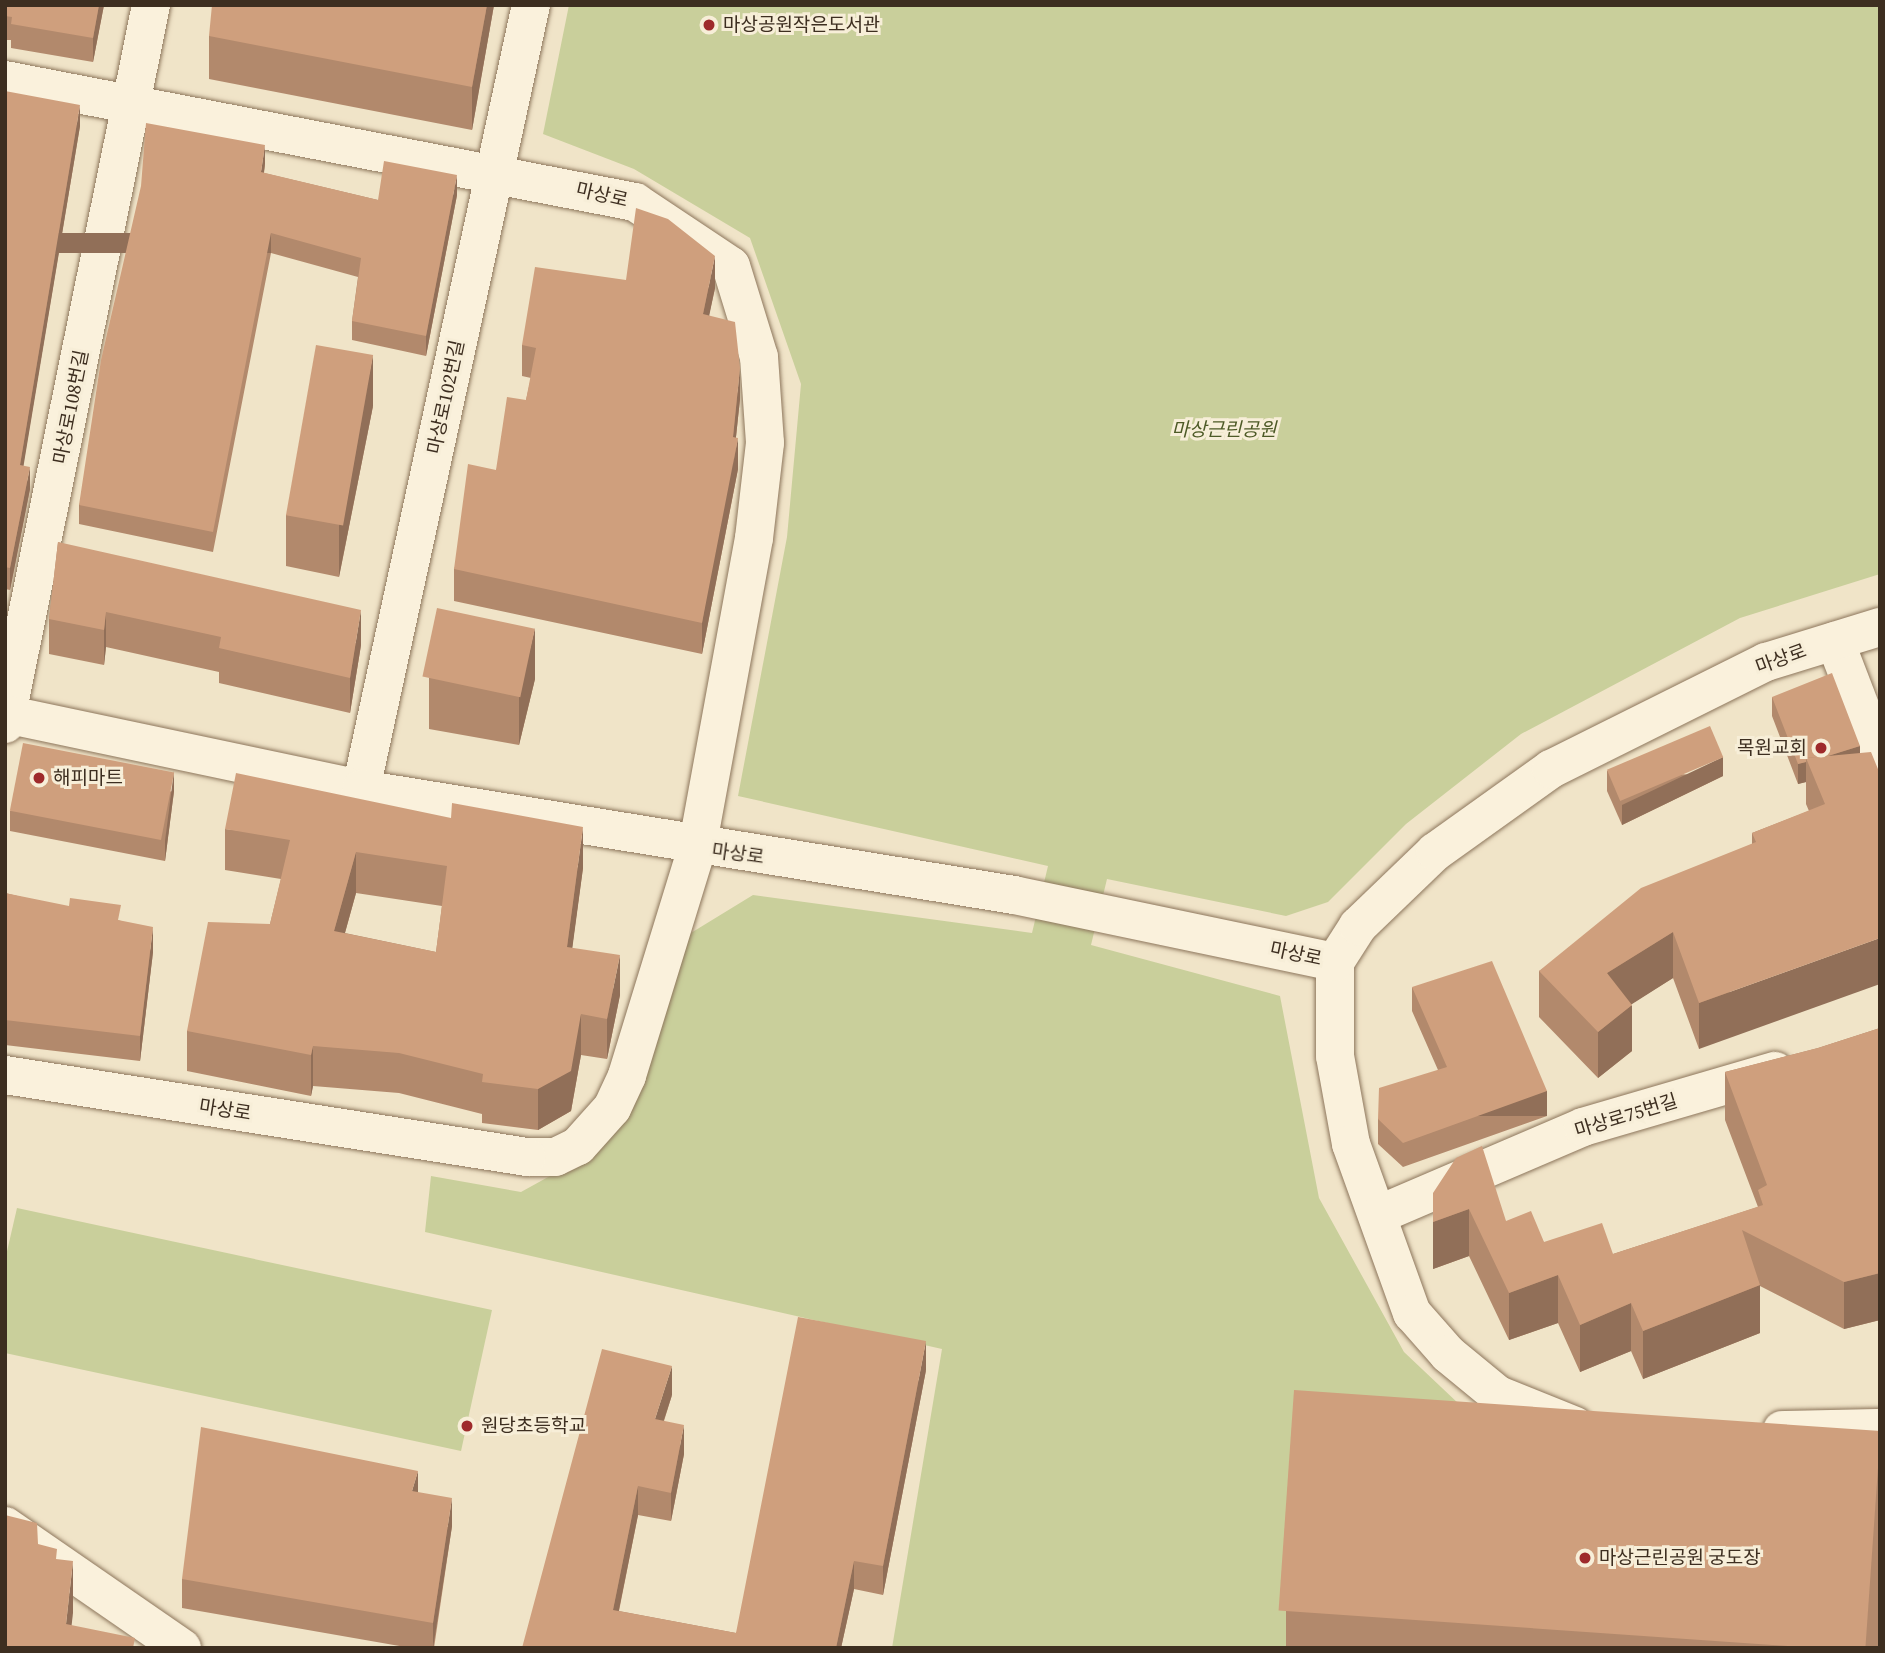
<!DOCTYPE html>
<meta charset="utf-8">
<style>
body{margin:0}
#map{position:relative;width:1885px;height:1653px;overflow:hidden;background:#f0e4c8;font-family:"Source Serif 4","Noto Sans KR",serif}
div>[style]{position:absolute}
.green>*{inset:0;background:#c9cf9b}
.roads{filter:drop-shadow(0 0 2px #8d765c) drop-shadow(0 0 2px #8d765c)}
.minor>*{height:38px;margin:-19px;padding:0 19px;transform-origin:19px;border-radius:19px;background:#faf1dc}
.tertiary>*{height:38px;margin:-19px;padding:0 19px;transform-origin:19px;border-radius:19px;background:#faf1dc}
.wall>*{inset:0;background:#b2896c}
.shaded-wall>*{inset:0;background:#916f58;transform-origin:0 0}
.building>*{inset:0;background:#cf9f7d;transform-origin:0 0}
.dots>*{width:19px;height:19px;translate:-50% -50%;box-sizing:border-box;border:4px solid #f7eed8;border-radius:50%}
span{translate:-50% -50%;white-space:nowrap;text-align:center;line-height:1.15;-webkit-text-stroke:6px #f7eed8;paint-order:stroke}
.poi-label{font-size:19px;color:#3d2e20}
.left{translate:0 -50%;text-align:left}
.right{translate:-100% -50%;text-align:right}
.street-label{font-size:19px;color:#3d2e20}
.park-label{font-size:19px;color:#4d5a26;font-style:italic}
.frame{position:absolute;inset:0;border:7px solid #3d2e20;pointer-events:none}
</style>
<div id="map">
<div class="green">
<i style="clip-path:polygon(569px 5px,1880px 5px,1880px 574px,1740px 618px,1521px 734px,1406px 824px,1328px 902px,1286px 916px,1107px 879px,1091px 945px,1280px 996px,1319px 1198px,1404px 1352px,1478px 1422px,1880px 1648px,892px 1648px,942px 1349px,425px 1232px,431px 1176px,521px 1192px,568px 1166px,686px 936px,753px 895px,1032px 933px,1048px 866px,738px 796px,787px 537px,801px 384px,750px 238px,634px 169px,543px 134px)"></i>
<i style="clip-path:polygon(17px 1208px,492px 1310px,461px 1451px,5px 1353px,5px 1260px)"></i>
</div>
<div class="roads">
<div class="minor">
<i style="left:5px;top:80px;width:642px;rotate:10.96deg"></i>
<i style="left:635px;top:202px;width:115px;rotate:33.7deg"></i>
<i style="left:731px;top:266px;width:95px;rotate:72.9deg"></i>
<i style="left:759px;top:357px;width:86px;rotate:86deg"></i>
<i style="left:765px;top:443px;width:96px;rotate:96.6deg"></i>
<i style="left:754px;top:538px;width:315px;rotate:100.4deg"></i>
<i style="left:697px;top:848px;width:239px;rotate:107.1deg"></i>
<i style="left:627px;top:1076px;width:35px;rotate:115deg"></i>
<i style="left:612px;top:1108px;width:51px;rotate:131.8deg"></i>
<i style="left:578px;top:1146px;width:25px;rotate:154deg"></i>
<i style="left:555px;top:1157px;width:28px;rotate:180deg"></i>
<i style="left:527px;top:1157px;width:528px;rotate:-171.07deg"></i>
<i style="left:1835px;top:641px;width:125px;rotate:69deg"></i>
<i style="left:5px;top:724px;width:734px;rotate:-78.52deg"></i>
<i style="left:361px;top:789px;width:802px;rotate:-77.77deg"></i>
<i style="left:1335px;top:962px;width:94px;rotate:90deg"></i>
<i style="left:1335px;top:1056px;width:89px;rotate:79.7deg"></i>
<i style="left:1351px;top:1144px;width:180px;rotate:70.2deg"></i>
<i style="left:1412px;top:1313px;width:55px;rotate:48.7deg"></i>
<i style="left:1448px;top:1354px;width:65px;rotate:39.4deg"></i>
<i style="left:1498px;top:1395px;width:83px;rotate:21.9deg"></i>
<i style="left:1380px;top:1214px;width:221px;rotate:-23.2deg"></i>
<i style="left:1583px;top:1127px;width:200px;rotate:-16.3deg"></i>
<i style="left:1782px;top:1430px;width:98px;rotate:-1.2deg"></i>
<i style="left:5px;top:1526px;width:215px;rotate:34.6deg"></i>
</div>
<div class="tertiary">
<i style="left:5px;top:714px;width:364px;rotate:11.9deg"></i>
<i style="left:361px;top:789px;width:662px;rotate:9.22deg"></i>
<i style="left:1014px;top:895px;width:328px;rotate:11.8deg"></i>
<i style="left:1335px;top:962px;width:43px;rotate:-57.4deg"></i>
<i style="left:1358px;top:926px;width:107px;rotate:-43.9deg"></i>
<i style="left:1435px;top:852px;width:143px;rotate:-35.6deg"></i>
<i style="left:1551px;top:769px;width:240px;rotate:-26.5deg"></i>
<i style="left:1766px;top:662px;width:119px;rotate:-17.1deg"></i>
</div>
</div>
<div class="wall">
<i style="clip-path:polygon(5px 5px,104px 5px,93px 62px,11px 48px,11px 40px,5px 40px)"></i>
<i style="clip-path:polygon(494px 5px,472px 130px,209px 79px,209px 36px)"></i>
<i style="clip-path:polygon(5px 91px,80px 126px,23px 466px,30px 489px,10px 590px,5px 589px)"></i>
<i style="clip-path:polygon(265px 164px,264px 173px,378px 200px,457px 195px,426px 356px,352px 340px,352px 321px,358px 277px,271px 253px,213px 552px,79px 524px,79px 505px)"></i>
<i style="clip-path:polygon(626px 280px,715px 288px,709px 315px,740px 399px,736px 437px,738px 469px,702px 654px,454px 601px,454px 569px,526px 400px,531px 378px,522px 376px,522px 345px)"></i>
<i style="clip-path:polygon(373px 406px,339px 577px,286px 566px,286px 515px)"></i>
<i style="clip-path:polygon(58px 542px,361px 645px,350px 713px,219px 683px,219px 672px,106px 647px,104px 665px,49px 654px,49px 619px)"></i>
<i style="clip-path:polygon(429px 678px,535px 679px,519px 745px,429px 729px)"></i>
<i style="clip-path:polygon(1772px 697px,1860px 746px,1699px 1049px,1673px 978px,1631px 1004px,1632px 1051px,1598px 1078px,1539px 1017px,1539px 971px,1752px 844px,1752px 833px,1809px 811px,1806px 804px,1806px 782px,1798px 784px,1772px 716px)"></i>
<i style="clip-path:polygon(1607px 771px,1723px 776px,1622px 825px,1607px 791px)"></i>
<i style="clip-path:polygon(174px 791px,165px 861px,10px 831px,10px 811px)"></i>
<i style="clip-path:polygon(evenodd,225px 829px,583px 868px,572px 948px,620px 995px,607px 1059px,581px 1055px,571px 1111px,538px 1130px,482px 1123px,482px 1114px,399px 1093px,313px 1086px,311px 1096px,187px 1071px,187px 1031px,270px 924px,281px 879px,225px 870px,225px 829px,356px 893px,442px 906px,436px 952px,345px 933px,356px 893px)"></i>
<i style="clip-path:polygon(5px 893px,121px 921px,153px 952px,140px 1061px,5px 1045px)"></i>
<i style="clip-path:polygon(1412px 987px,1547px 1116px,1403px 1167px,1378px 1144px,1378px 1119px,1438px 1070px,1412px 1011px)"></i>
<i style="clip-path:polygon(1880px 1028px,1880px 1320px,1844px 1329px,1760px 1286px,1760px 1333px,1643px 1379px,1631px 1351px,1580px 1372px,1558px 1323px,1509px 1340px,1469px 1256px,1433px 1269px,1433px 1193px,1506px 1221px,1544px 1242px,1613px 1254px,1758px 1207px,1725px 1120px,1725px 1072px,1818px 1048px)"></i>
<i style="clip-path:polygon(926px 1370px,883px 1595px,854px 1589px,841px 1648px,522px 1648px,672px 1395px,664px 1421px,684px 1454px,671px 1521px,638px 1515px,619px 1611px,736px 1633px)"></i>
<i style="clip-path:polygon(1880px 1432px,1880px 1648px,1286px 1648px,1286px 1611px)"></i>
<i style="clip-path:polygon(452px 1526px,434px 1648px,411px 1648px,182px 1608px,182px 1579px)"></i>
</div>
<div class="shaded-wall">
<i style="clip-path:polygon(99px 5px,104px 5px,93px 62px,93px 38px)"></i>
<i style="clip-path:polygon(487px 5px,494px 5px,472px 130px,472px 87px)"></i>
<i style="clip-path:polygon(80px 105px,80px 126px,20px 487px,20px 465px)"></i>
<i style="clip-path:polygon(265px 145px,265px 164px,261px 192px,261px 172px)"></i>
<i style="clip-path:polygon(457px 175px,457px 195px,426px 356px,426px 336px)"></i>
<i style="left:271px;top:233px;width:20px;height:305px;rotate:90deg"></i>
<i style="clip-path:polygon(715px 256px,715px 288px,703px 345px,703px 314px)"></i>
<i style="clip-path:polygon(373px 355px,373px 406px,339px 577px,339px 526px)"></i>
<i style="clip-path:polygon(740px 368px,740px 399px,733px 465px,738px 438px,738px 469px,702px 654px,702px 623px,733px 437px)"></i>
<i style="clip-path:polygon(30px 467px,30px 489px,10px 590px,10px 568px)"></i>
<i style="clip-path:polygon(361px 610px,361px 645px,350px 713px,350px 678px)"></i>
<i style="clip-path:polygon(106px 612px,106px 647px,104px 665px,104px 630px)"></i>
<i style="clip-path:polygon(535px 628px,535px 679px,519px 745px,519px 694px)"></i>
<i style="clip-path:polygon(1860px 746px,1860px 766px,1808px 762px)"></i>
<i style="clip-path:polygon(1723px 757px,1723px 776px,1622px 825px,1622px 805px)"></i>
<i style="clip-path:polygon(1806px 762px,1806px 782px,1798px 784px,1798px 764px)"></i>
<i style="clip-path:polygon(174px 771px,174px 791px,165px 861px,165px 841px)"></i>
<i style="clip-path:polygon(583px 827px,583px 868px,567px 988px,567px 947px)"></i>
<i style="clip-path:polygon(356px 852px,356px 893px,334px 972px,334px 931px)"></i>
<i style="clip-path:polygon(153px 927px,153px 952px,140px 1061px,140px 1036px)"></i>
<i style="clip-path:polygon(1673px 932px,1673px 978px,1607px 1020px,1607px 973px)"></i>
<i style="clip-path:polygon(1880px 938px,1880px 984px,1699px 1049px,1699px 1003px)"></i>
<i style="clip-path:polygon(620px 955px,620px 995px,607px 1059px,607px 1019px)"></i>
<i style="clip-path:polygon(1632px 1005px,1632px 1051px,1598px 1078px,1598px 1032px)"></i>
<i style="clip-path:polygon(581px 1014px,581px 1055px,571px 1111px,538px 1130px,538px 1089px)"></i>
<i style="clip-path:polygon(313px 1046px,313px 1086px,311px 1096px,311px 1055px)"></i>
<i style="left:1547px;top:1091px;width:25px;height:153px;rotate:90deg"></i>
<i style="clip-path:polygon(1469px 1209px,1469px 1256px,1433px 1269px,1433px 1222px)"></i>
<i style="clip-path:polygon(1880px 1273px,1880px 1320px,1844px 1329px,1844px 1282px)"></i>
<i style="clip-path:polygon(1558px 1275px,1558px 1323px,1509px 1340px,1509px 1293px)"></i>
<i style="clip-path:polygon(1760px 1285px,1760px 1333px,1643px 1379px,1643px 1331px)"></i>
<i style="clip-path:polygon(1631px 1303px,1631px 1351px,1580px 1372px,1580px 1325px)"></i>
<i style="clip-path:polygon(926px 1341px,926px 1370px,883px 1595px,883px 1566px)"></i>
<i style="clip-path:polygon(672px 1366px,672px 1395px,655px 1447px,655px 1419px)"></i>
<i style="clip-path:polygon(684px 1425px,684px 1454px,671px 1521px,671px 1493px)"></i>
<i style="clip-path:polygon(418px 1471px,418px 1500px,412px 1491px)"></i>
<i style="clip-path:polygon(638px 1486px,638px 1515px,613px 1639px,613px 1610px)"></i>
<i style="clip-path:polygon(452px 1498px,452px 1526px,433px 1648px,433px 1623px)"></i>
<i style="clip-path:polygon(73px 1561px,73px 1613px,69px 1648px,66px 1624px)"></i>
<i style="clip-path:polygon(854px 1561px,854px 1589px,841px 1648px,836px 1648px)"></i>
</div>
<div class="building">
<i style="clip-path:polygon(5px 5px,99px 5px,93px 38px,11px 24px,12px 17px,5px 16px)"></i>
<i style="clip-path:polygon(212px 5px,487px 5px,472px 87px,209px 36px)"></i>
<i style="clip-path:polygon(5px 91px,80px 105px,20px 465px,30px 467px,10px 568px,5px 567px)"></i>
<i style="clip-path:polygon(146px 123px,265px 145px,261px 172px,378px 200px,384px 161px,457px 175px,426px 336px,352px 321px,361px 258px,271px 233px,213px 532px,79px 505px,101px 360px,141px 186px)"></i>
<i style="clip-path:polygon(636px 208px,668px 219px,715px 256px,703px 314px,735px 322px,740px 368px,733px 437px,738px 438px,702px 623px,454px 569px,468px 464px,496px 470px,507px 397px,526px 400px,536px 348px,522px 345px,535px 267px,626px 280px)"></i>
<i style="left:316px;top:345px;width:58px;height:173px;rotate:10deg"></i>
<i style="clip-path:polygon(58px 542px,361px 610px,350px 678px,219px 648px,221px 637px,106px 612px,104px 630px,49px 619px)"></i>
<i style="left:437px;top:608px;width:100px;height:70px;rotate:12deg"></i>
<i style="clip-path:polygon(1832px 673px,1860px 746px,1828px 756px,1806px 758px,1806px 762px,1798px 764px,1772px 697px)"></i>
<i style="left:1710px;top:726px;width:34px;height:112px;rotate:67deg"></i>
<i style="left:23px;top:743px;width:154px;height:69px;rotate:11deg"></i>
<i style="clip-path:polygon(1871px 752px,1880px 774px,1880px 938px,1699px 1003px,1673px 932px,1607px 973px,1632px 1005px,1598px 1032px,1539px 971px,1641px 888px,1756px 842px,1752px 833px,1825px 804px,1806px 758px)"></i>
<i style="clip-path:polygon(evenodd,236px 773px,451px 818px,452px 803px,583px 827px,567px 947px,620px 955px,607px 1019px,581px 1014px,571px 1071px,538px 1089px,482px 1082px,483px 1074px,399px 1053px,313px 1046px,311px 1055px,187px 1031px,208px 922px,270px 924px,290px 840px,225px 829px,236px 773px,356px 852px,447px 866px,436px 952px,334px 931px,356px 852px)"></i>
<i style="clip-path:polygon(5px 893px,69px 906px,70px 898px,121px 905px,118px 920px,153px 927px,140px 1036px,5px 1020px)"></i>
<i style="clip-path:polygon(1492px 961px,1547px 1091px,1403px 1143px,1378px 1119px,1379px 1088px,1447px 1067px,1412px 987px)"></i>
<i style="clip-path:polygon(1880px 1028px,1880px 1273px,1844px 1282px,1742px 1230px,1760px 1285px,1643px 1331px,1631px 1303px,1580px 1325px,1558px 1275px,1509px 1293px,1469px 1209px,1433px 1222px,1433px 1193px,1456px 1158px,1482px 1146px,1506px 1221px,1531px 1211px,1544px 1242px,1602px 1223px,1613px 1254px,1763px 1205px,1758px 1190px,1767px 1185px,1725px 1072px,1818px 1048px)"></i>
<i style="clip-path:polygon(798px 1317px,926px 1341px,883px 1566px,854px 1561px,836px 1648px,522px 1648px,602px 1349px,672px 1366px,655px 1419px,684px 1425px,671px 1493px,638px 1486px,613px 1610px,736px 1633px)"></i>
<i style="left:1294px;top:1390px;width:588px;height:221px;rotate:4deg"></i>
<i style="clip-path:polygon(201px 1427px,418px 1471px,412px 1491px,452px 1498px,433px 1623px,182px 1579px)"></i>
<i style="clip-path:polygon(5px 1515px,37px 1523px,38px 1544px,57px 1549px,56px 1559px,73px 1561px,66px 1624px,135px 1638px,133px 1648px,5px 1648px)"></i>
</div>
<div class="dots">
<i style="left:709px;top:25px;background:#9e2a2b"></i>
<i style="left:1821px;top:748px;background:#9e2a2b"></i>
<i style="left:39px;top:778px;background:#9e2a2b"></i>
<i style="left:467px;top:1426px;background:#9e2a2b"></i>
<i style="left:1585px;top:1558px;background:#9e2a2b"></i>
</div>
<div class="poi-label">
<span class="left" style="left:723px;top:25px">마상공원작은도서관</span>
<span class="right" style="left:1807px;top:748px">목원교회</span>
<span class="left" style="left:53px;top:778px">해피마트</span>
<span class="left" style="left:481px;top:1426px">원당초등학교</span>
<span class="left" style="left:1599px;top:1558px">마상근린공원 궁도장</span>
</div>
<div class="street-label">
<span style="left:602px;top:195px;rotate:13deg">마상로</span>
<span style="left:446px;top:397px;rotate:-78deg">마상로102번길</span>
<span style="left:71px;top:407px;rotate:-79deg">마상로108번길</span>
<span style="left:1781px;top:659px;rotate:-20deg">마상로</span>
<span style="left:738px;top:854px;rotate:8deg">마상로</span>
<span style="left:1296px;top:954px;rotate:12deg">마상로</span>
<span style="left:225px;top:1110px;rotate:9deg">마상로</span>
<span style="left:1626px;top:1116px;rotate:-17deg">마상로75번길</span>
</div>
<div class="park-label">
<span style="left:1224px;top:430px">마상근린공원</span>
</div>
<div class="frame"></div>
</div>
